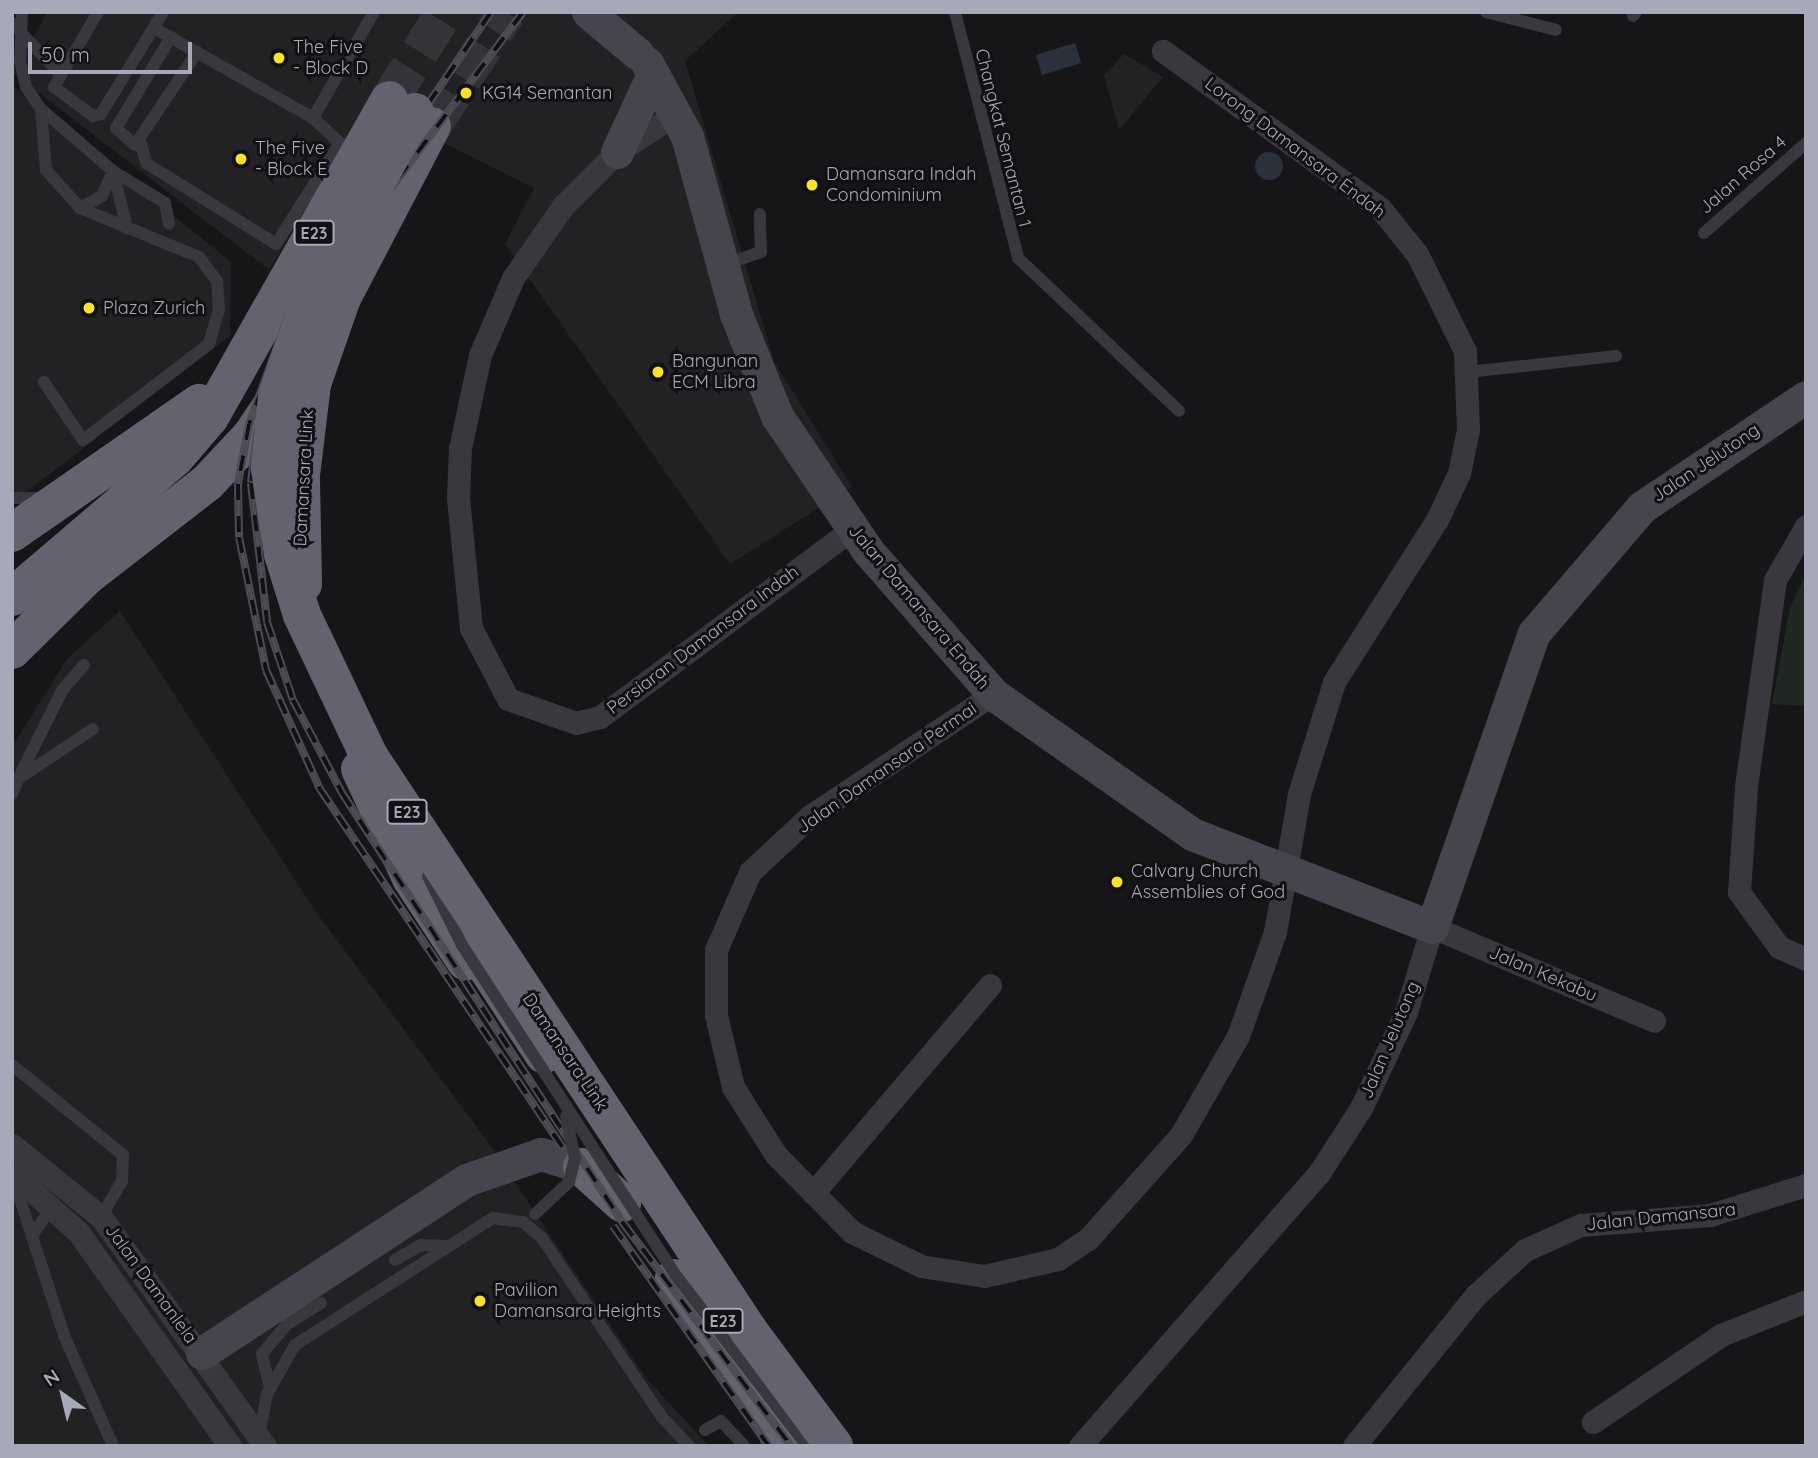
<!DOCTYPE html>
<style>
body{margin:0}
#map{position:relative;width:1818px;height:1458px;overflow:hidden;background:#161618;font-family:Quicksand,sans-serif}
div>[style]{position:absolute}
.built>*{inset:0;background:#222225}
.green>*{inset:0;background:#1f2822}
.water>*{inset:0;background:#2b313c;transform-origin:0 0}
.round{border-radius:50%}
.highway-tunnel>*{height:38px;margin-top:-19px;transform-origin:0;background:repeating-linear-gradient(90deg,#333338 0 38px,transparent 0 57px)}
.lane>*{height:12px;margin:-6px;padding:0 6px;transform-origin:6px;border-radius:6px;background:#39383f}
.street>*{height:23px;margin:-11.5px;padding:0 11.5px;transform-origin:11.5px;border-radius:11.5px;background:#39383f}
.secondary>*{height:33px;margin:-16.5px;padding:0 16.5px;transform-origin:16.5px;border-radius:16.5px;background:#44454d}
.highway>*{height:38px;margin:-19px;padding:0 19px;transform-origin:19px;border-radius:19px;background:#62636e}
.rail>*{height:8px;margin-top:-4px;transform-origin:0;background:repeating-linear-gradient(90deg,#111113 0 16px,#4b4c54 0 32px);box-sizing:border-box;border-block:2px solid #4b4c54}
.lane-bridge>*{height:12px;margin:-6px;padding:0 6px;transform-origin:6px;border-radius:6px;background:#39383f}
.highway-bridge>*{height:38px;margin:-19px;padding:0 19px;transform-origin:19px;border-radius:19px;background:#62636e}
.dots>*{width:19px;height:19px;translate:-50% -50%;box-sizing:border-box;border:4px solid #111113;border-radius:50%}
span{translate:-50% -50%;white-space:nowrap;text-align:center;line-height:1.15;-webkit-text-stroke:6px #111113;paint-order:stroke}
.shield-label span{padding:2px 5px;background:#111113;border:2px solid;border-radius:5px;-webkit-text-stroke-width:0}
.shield-label{font-size:16px;color:#a7a9b8;font-weight:700}
.poi-label{font-size:18px;color:#a7a9b8}
.left{translate:0 -50%;text-align:left}
.street-label{font-size:18px;color:#a7a9b8}
.frame{position:absolute;inset:0;border:14px solid #a7a9b8;pointer-events:none}
.north{position:absolute;left:28px;top:1360px;width:70px;height:70px;-webkit-text-stroke:5px #111113;paint-order:stroke;rotate:326deg;font-size:19px;font-weight:700;line-height:28px;text-align:center;color:#a7a9b8}
.north::after{content:'';display:block;margin:auto;width:24px;height:32px;background:#a7a9b8;clip-path:polygon(50% 0,100% 100%,50% 72%,0 100%)}
.scale{position:absolute;left:28px;top:42px;width:164px;height:32px;box-sizing:border-box;border:4px solid #a7a9b8;border-top:0;padding-left:9px;font-size:21px;line-height:24px;white-space:nowrap;color:#a7a9b8;-webkit-text-stroke:5px #111113;paint-order:stroke}
</style>
<div id="map">
<div class="built">
<i style="clip-path:polygon(48px 12px,738px 12px,685px 61px,774px 361px,852px 487px,730px 564px,505px 244px,534px 188px,368px 105px,269px 270px,12px 72px)"></i>
<i style="clip-path:polygon(1124px 54px,1163px 77px,1119px 130px,1104px 75px)"></i>
<i style="clip-path:polygon(12px 85px,231px 262px,230px 336px,12px 503px)"></i>
<i style="clip-path:polygon(120px 611px,316px 912px,483px 1135px,647px 1379px,709px 1446px,12px 1446px,12px 747px,67px 659px)"></i>
</div>
<div class="green">
<i style="clip-path:polygon(1806px 575px,1806px 706px,1772px 704px,1790px 607px)"></i>
</div>
<div class="water">
<i style="left:1075px;top:43px;width:21px;height:41px;rotate:73deg"></i>
<i class="round" style="left:1255px;top:152px;width:28px;height:28px"></i>
</div>
<div class="highway-tunnel">
<i style="left:389px;top:100px;width:104px;rotate:-57.5deg"></i>
<i style="left:432px;top:126px;width:136px;rotate:-56.7deg"></i>
</div>
<div class="lane">
<i style="left:22px;top:12px;width:49px;rotate:92.3deg"></i>
<i style="left:20px;top:61px;width:27px;rotate:77deg"></i>
<i style="left:26px;top:87px;width:27px;rotate:56deg"></i>
<i style="left:98px;top:12px;width:87px;rotate:120.4deg"></i>
<i style="left:54px;top:87px;width:49px;rotate:36.6deg"></i>
<i style="left:93px;top:116px;width:8px;rotate:-14deg"></i>
<i style="left:101px;top:114px;width:119px;rotate:-58.7deg"></i>
<i style="left:955px;top:12px;width:254px;rotate:75.6deg"></i>
<i style="left:1018px;top:258px;width:222px;rotate:43.5deg"></i>
<i style="left:1486px;top:12px;width:72px;rotate:14.4deg"></i>
<i style="left:1633px;top:16px;width:5px;rotate:-53deg"></i>
<i style="left:12px;top:23px;width:71px;rotate:46.7deg"></i>
<i style="left:171px;top:37px;width:106px;rotate:121.1deg"></i>
<i style="left:116px;top:128px;width:25px;rotate:42deg"></i>
<i style="left:135px;top:145px;width:112px;rotate:-56.3deg"></i>
<i style="left:313px;top:118px;width:122px;rotate:-60.1deg"></i>
<i style="left:141px;top:144px;width:20px;rotate:75deg"></i>
<i style="left:146px;top:163px;width:153px;rotate:31.9deg"></i>
<i style="left:276px;top:244px;width:120px;rotate:-57.6deg"></i>
<i style="left:340px;top:143px;width:37px;rotate:-137deg"></i>
<i style="left:313px;top:118px;width:183px;rotate:-150.5deg"></i>
<i style="left:113px;top:171px;width:27px;rotate:114deg"></i>
<i style="left:102px;top:196px;width:25px;rotate:151deg"></i>
<i style="left:80px;top:208px;width:51px;rotate:-131.8deg"></i>
<i style="left:46px;top:170px;width:61px;rotate:-94.7deg"></i>
<i style="left:41px;top:109px;width:95px;rotate:40.7deg"></i>
<i style="left:113px;top:171px;width:61px;rotate:31.6deg"></i>
<i style="left:165px;top:203px;width:21px;rotate:79deg"></i>
<i style="left:113px;top:171px;width:59px;rotate:76.2deg"></i>
<i style="left:1704px;top:233px;width:136px;rotate:-41.4deg"></i>
<i style="left:723px;top:265px;width:40px;rotate:-18.9deg"></i>
<i style="left:761px;top:252px;width:38px;rotate:-92deg"></i>
<i style="left:1468px;top:372px;width:149px;rotate:-6.2deg"></i>
<i style="left:44px;top:382px;width:70px;rotate:56.1deg"></i>
<i style="left:83px;top:440px;width:158px;rotate:-37.3deg"></i>
<i style="left:209px;top:344px;width:36px;rotate:-74deg"></i>
<i style="left:219px;top:309px;width:28px;rotate:-94deg"></i>
<i style="left:217px;top:281px;width:30px;rotate:-127deg"></i>
<i style="left:199px;top:257px;width:129px;rotate:-157.6deg"></i>
<i style="left:12px;top:498px;width:31px"></i>
<i style="left:84px;top:665px;width:32px;rotate:131deg"></i>
<i style="left:63px;top:689px;width:101px;rotate:116.6deg"></i>
<i style="left:18px;top:779px;width:90px;rotate:-33.7deg"></i>
<i style="left:12px;top:794px;width:16px;rotate:-68deg"></i>
<i style="left:12px;top:1065px;width:143px;rotate:39deg"></i>
<i style="left:123px;top:1155px;width:26px;rotate:92deg"></i>
<i style="left:122px;top:1181px;width:42px;rotate:120.3deg"></i>
<i style="left:13px;top:1178px;width:61px;rotate:71.9deg"></i>
<i style="left:32px;top:1236px;width:36px;rotate:-56deg"></i>
<i style="left:32px;top:1236px;width:107px;rotate:72.1deg"></i>
<i style="left:65px;top:1338px;width:118px;rotate:66deg"></i>
<i style="left:395px;top:1260px;width:30px;rotate:-30deg"></i>
<i style="left:421px;top:1245px;width:28px;rotate:2deg"></i>
<i style="left:270px;top:1387px;width:34px;rotate:-104deg"></i>
<i style="left:262px;top:1354px;width:38px;rotate:-50deg"></i>
<i style="left:286px;top:1325px;width:41px;rotate:-32.2deg"></i>
<i style="left:760px;top:1419px;width:28px;rotate:75deg"></i>
<i style="left:705px;top:1430px;width:18px;rotate:-29deg"></i>
<i style="left:721px;top:1421px;width:34px;rotate:47deg"></i>
<i style="left:259px;top:1436px;width:43px;rotate:-79.2deg"></i>
<i style="left:267px;top:1394px;width:56px;rotate:-60.3deg"></i>
<i style="left:295px;top:1345px;width:235px;rotate:-32.7deg"></i>
<i style="left:493px;top:1218px;width:30px;rotate:8deg"></i>
<i style="left:523px;top:1222px;width:25px;rotate:40deg"></i>
<i style="left:542px;top:1238px;width:216px;rotate:56.2deg"></i>
<i style="left:662px;top:1417px;width:40px;rotate:47deg"></i>
</div>
<div class="street">
<i style="left:676px;top:114px;width:70px;rotate:147.2deg"></i>
<i style="left:617px;top:152px;width:76px;rotate:135deg"></i>
<i style="left:563px;top:206px;width:88px;rotate:124.8deg"></i>
<i style="left:513px;top:278px;width:84px;rotate:113.2deg"></i>
<i style="left:480px;top:355px;width:95px;rotate:102.1deg"></i>
<i style="left:460px;top:448px;width:50px;rotate:92.3deg"></i>
<i style="left:458px;top:498px;width:131px;rotate:84.3deg"></i>
<i style="left:471px;top:628px;width:80px;rotate:62.5deg"></i>
<i style="left:508px;top:699px;width:72px;rotate:19.4deg"></i>
<i style="left:576px;top:723px;width:25px;rotate:-14deg"></i>
<i style="left:600px;top:717px;width:314px;rotate:-36.7deg"></i>
<i style="left:1806px;top:526px;width:62px;rotate:119.9deg"></i>
<i style="left:1775px;top:580px;width:209px;rotate:98deg"></i>
<i style="left:1746px;top:787px;width:105px;rotate:93.8deg"></i>
<i style="left:1739px;top:892px;width:68px;rotate:54deg"></i>
<i style="left:1779px;top:947px;width:30px;rotate:24deg"></i>
<i style="left:993px;top:694px;width:220px;rotate:146.3deg"></i>
<i style="left:810px;top:816px;width:82px;rotate:137deg"></i>
<i style="left:750px;top:872px;width:85px;rotate:113.6deg"></i>
<i style="left:716px;top:950px;width:65px;rotate:90deg"></i>
<i style="left:716px;top:1015px;width:74px;rotate:76.7deg"></i>
<i style="left:733px;top:1087px;width:80px;rotate:57.7deg"></i>
<i style="left:776px;top:1155px;width:108px;rotate:45.4deg"></i>
<i style="left:852px;top:1232px;width:77px;rotate:26.2deg"></i>
<i style="left:921px;top:1266px;width:64px;rotate:9deg"></i>
<i style="left:984px;top:1276px;width:76px;rotate:-12.9deg"></i>
<i style="left:1058px;top:1259px;width:36px;rotate:-34deg"></i>
<i style="left:1088px;top:1239px;width:140px;rotate:-48.2deg"></i>
<i style="left:1181px;top:1135px;width:114px;rotate:-60.1deg"></i>
<i style="left:1238px;top:1036px;width:110px;rotate:-70.4deg"></i>
<i style="left:1275px;top:932px;width:140px;rotate:-80.1deg"></i>
<i style="left:1299px;top:794px;width:117px;rotate:-72.6deg"></i>
<i style="left:1334px;top:682px;width:192px;rotate:-57.6deg"></i>
<i style="left:1437px;top:520px;width:52px;rotate:-64.9deg"></i>
<i style="left:1459px;top:473px;width:44px;rotate:-78.2deg"></i>
<i style="left:1468px;top:430px;width:79px;rotate:-92.2deg"></i>
<i style="left:1465px;top:351px;width:108px;rotate:-116.3deg"></i>
<i style="left:1417px;top:254px;width:59px;rotate:-128.8deg"></i>
<i style="left:1380px;top:208px;width:268px;rotate:-144.1deg"></i>
<i style="left:12px;top:1145px;width:114px;rotate:39deg"></i>
<i style="left:101px;top:1217px;width:282px;rotate:54.4deg"></i>
<i style="left:12px;top:1173px;width:90px;rotate:41.8deg"></i>
<i style="left:79px;top:1233px;width:261px;rotate:54.7deg"></i>
<i style="left:813px;top:1193px;width:273px;rotate:-49.6deg"></i>
<i style="left:1593px;top:1422px;width:155px;rotate:-34.2deg"></i>
<i style="left:1721px;top:1335px;width:92px;rotate:-21.8deg"></i>
<i style="left:1080px;top:1446px;width:363px;rotate:-48.8deg"></i>
<i style="left:1319px;top:1173px;width:77px;rotate:-57.1deg"></i>
<i style="left:1361px;top:1108px;width:106px;rotate:-64.9deg"></i>
<i style="left:1406px;top:1012px;width:89px;rotate:-73deg"></i>
<i style="left:1432px;top:927px;width:241px;rotate:22.9deg"></i>
<i style="left:1354px;top:1446px;width:194px;rotate:-51.1deg"></i>
<i style="left:1476px;top:1295px;width:67px;rotate:-42.6deg"></i>
<i style="left:1525px;top:1250px;width:61px;rotate:-24.1deg"></i>
<i style="left:1581px;top:1225px;width:129px;rotate:-4.4deg"></i>
<i style="left:1710px;top:1215px;width:101px;rotate:-17.4deg"></i>
</div>
<div class="secondary">
<i style="left:588px;top:12px;width:65px;rotate:40deg"></i>
<i style="left:647px;top:63px;width:83px;rotate:61.3deg"></i>
<i style="left:687px;top:136px;width:185px;rotate:74.6deg"></i>
<i style="left:736px;top:314px;width:110px;rotate:68.1deg"></i>
<i style="left:777px;top:416px;width:163px;rotate:56deg"></i>
<i style="left:868px;top:551px;width:190px;rotate:48.8deg"></i>
<i style="left:993px;top:694px;width:243px;rotate:35.1deg"></i>
<i style="left:1192px;top:834px;width:257px;rotate:21.2deg"></i>
<i style="left:1432px;top:927px;width:311px;rotate:-70.9deg"></i>
<i style="left:1534px;top:633px;width:166px;rotate:-49.4deg"></i>
<i style="left:1642px;top:507px;width:197px;rotate:-33.9deg"></i>
<i style="left:617px;top:152px;width:86px;rotate:-65.2deg"></i>
<i style="left:202px;top:1353px;width:316px;rotate:-33.2deg"></i>
<i style="left:466px;top:1180px;width:79px;rotate:-19.1deg"></i>
<i style="left:541px;top:1154px;width:43px;rotate:17.6deg"></i>
</div>
<div class="highway">
<i style="left:12px;top:533px;width:228px;rotate:-34.8deg"></i>
<i style="left:303px;top:584px;width:109px;rotate:-91.1deg"></i>
<i style="left:301px;top:475px;width:92px;rotate:-83.1deg"></i>
<i style="left:312px;top:384px;width:91px;rotate:-70.8deg"></i>
<i style="left:342px;top:298px;width:194px;rotate:-62.4deg"></i>
<i style="left:12px;top:597px;width:214px;rotate:-40.5deg"></i>
<i style="left:175px;top:458px;width:54px;rotate:-49.5deg"></i>
<i style="left:210px;top:417px;width:364px;rotate:-60.5deg"></i>
<i style="left:12px;top:650px;width:105px;rotate:-44.6deg"></i>
<i style="left:87px;top:576px;width:152px;rotate:-37.8deg"></i>
<i style="left:207px;top:483px;width:64px;rotate:-46.9deg"></i>
<i style="left:251px;top:436px;width:59px;rotate:-56deg"></i>
<i style="left:360px;top:769px;width:120px;rotate:64.9deg"></i>
<i style="left:411px;top:878px;width:100px;rotate:56.8deg"></i>
<i style="left:462px;top:930px;width:149px;rotate:56.7deg"></i>
<i style="left:582px;top:1167px;width:54px;rotate:42deg"></i>
<i style="left:674px;top:1278px;width:208px;rotate:53.8deg"></i>
</div>
<div class="rail">
<i style="left:491px;top:12px;width:349px;rotate:124.4deg"></i>
<i style="left:294px;top:300px;width:132px;rotate:109.9deg"></i>
<i style="left:249px;top:424px;width:61px;rotate:100.4deg"></i>
<i style="left:238px;top:484px;width:53px;rotate:88.9deg"></i>
<i style="left:239px;top:537px;width:136px;rotate:78.5deg"></i>
<i style="left:266px;top:670px;width:131px;rotate:65.6deg"></i>
<i style="left:320px;top:789px;width:436px;rotate:55.9deg"></i>
<i style="left:523px;top:12px;width:303px;rotate:126.9deg"></i>
<i style="left:341px;top:254px;width:52px;rotate:121.5deg"></i>
<i style="left:314px;top:298px;width:101px;rotate:114deg"></i>
<i style="left:273px;top:390px;width:46px;rotate:110.4deg"></i>
<i style="left:257px;top:433px;width:50px;rotate:96.8deg"></i>
<i style="left:251px;top:483px;width:140px;rotate:83.4deg"></i>
<i style="left:267px;top:622px;width:82px;rotate:71.6deg"></i>
<i style="left:293px;top:700px;width:105px;rotate:62.2deg"></i>
<i style="left:342px;top:793px;width:514px;rotate:56.84deg"></i>
<i style="left:623px;top:1223px;width:279px;rotate:53deg"></i>
<i style="left:613px;top:1226px;width:270px;rotate:54.7deg"></i>
</div>
<div class="lane-bridge">
<i style="left:428px;top:876px;width:77px;rotate:63.8deg"></i>
<i style="left:462px;top:945px;width:396px;rotate:57.1deg"></i>
<i style="left:677px;top:1277px;width:213px;rotate:52.4deg"></i>
<i style="left:535px;top:1214px;width:47px;rotate:-43.3deg"></i>
<i style="left:569px;top:1182px;width:25px;rotate:-76deg"></i>
<i style="left:575px;top:1158px;width:43px;rotate:-102.1deg"></i>
</div>
<div class="highway-bridge">
<i style="left:415px;top:112px;width:224px;rotate:118.9deg"></i>
<i style="left:307px;top:308px;width:93px;rotate:108.8deg"></i>
<i style="left:277px;top:396px;width:73px;rotate:95.5deg"></i>
<i style="left:270px;top:469px;width:86px;rotate:81.3deg"></i>
<i style="left:283px;top:554px;width:64px;rotate:72.7deg"></i>
<i style="left:302px;top:615px;width:156px;rotate:64.6deg"></i>
<i style="left:369px;top:756px;width:689px;rotate:56.54deg"></i>
<i style="left:749px;top:1331px;width:143px;rotate:53.5deg"></i>
</div>
<div class="dots">
<i style="left:279px;top:58px;background:#fae12b"></i>
<i style="left:466px;top:93px;background:#fae12b"></i>
<i style="left:241px;top:159px;background:#fae12b"></i>
<i style="left:812px;top:185px;background:#fae12b"></i>
<i style="left:89px;top:308px;background:#fae12b"></i>
<i style="left:658px;top:372px;background:#fae12b"></i>
<i style="left:1117px;top:882px;background:#fae12b"></i>
<i style="left:480px;top:1301px;background:#fae12b"></i>
</div>
<div class="shield-label">
<span style="left:314px;top:233px">E23</span>
<span style="left:407px;top:812px">E23</span>
<span style="left:723px;top:1321px">E23</span>
</div>
<div class="poi-label">
<span class="left" style="left:293px;top:58px">The Five<br>- Block D</span>
<span class="left" style="left:482px;top:93px">KG14 Semantan</span>
<span class="left" style="left:255px;top:159px">The Five<br>- Block E</span>
<span class="left" style="left:826px;top:185px">Damansara Indah<br>Condominium</span>
<span class="left" style="left:103px;top:308px">Plaza Zurich</span>
<span class="left" style="left:672px;top:372px">Bangunan<br>ECM Libra</span>
<span class="left" style="left:1131px;top:882px">Calvary Church<br>Assemblies of God</span>
<span class="left" style="left:494px;top:1301px">Pavilion<br>Damansara Heights</span>
</div>
<div class="street-label">
<span style="left:1003px;top:138px;rotate:76deg">Changkat Semantan 1</span>
<span style="left:1295px;top:148px;rotate:37deg">Lorong Damansara Endah</span>
<span style="left:1743px;top:175px;rotate:-41deg">Jalan Rosa 4</span>
<span style="left:1706px;top:463px;rotate:-34deg">Jalan Jelutong</span>
<span style="left:304px;top:478px;rotate:-87deg">Damansara Link</span>
<span style="left:919px;top:607px;rotate:50deg">Jalan Damansara Endah</span>
<span style="left:703px;top:640px;rotate:-37deg">Persiaran Damansara Indah</span>
<span style="left:887px;top:768px;rotate:-35deg">Jalan Damansara Permai</span>
<span style="left:1543px;top:974px;rotate:23deg">Jalan Kekabu</span>
<span style="left:1390px;top:1040px;rotate:-67deg">Jalan Jelutong</span>
<span style="left:565px;top:1052px;rotate:56deg">Damansara Link</span>
<span style="left:1661px;top:1217px;rotate:-6deg">Jalan Damansara</span>
<span style="left:151px;top:1284px;rotate:54deg">Jalan Damanlela</span>
</div>
<div class="frame"></div>
<div class="north">N</div>
<div class="scale">50 m</div>
</div>
